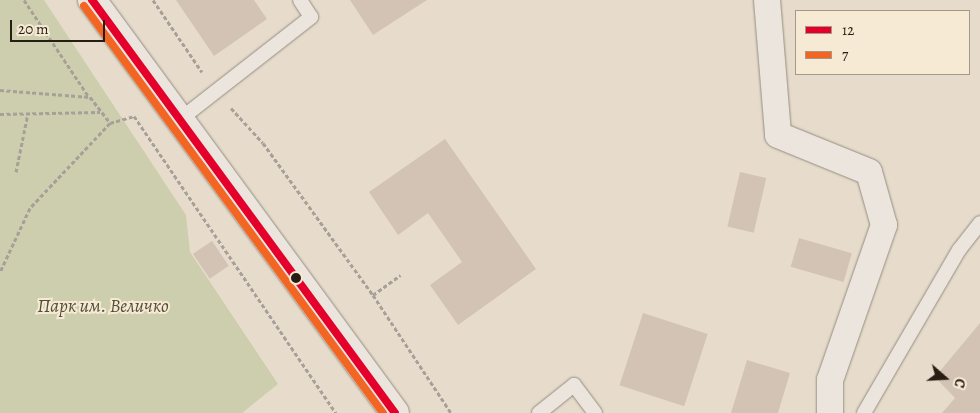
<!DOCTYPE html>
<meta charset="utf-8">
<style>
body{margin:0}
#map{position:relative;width:980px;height:413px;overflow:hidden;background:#e7dccb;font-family:Alegreya,serif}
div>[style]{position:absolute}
.green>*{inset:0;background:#cdcead}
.building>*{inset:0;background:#d2c3b4;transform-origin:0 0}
.path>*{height:3px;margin-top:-1.5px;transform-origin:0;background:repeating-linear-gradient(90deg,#a6a099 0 4px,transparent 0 6.5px)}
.roads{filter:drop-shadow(0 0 1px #948d82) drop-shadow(0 0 1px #948d82)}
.service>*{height:14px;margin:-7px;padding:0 7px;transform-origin:7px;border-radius:7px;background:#ebe5dd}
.minor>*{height:26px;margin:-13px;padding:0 13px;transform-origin:13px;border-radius:13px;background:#ebe5dd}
.tertiary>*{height:28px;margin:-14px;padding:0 14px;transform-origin:14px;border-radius:14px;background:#ebe5dd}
.bus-1>*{height:8px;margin:-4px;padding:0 4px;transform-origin:4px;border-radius:4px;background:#e4002b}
.bus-2>*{height:8px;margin:-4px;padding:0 4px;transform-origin:4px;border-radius:4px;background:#f26522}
.dots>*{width:14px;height:14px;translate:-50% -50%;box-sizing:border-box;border:2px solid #f7ead5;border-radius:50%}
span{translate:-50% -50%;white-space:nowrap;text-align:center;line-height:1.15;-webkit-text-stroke:4px #f7ead5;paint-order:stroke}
.park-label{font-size:19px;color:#524f39;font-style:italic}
.legend{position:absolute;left:795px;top:10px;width:175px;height:65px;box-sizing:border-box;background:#f7ead5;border:1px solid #a49887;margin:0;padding:6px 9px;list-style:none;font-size:15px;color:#271d12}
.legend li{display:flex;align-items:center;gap:10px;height:25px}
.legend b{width:25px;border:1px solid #a49887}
.north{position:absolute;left:920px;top:353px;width:50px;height:50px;-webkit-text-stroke:4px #f7ead5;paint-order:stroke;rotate:109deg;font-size:14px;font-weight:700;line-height:20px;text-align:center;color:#271d12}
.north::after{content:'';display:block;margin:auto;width:18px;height:22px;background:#271d12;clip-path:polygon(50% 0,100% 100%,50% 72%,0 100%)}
.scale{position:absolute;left:10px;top:20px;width:95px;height:22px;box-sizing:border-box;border:2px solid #271d12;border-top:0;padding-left:6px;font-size:15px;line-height:18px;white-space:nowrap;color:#271d12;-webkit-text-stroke:4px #f7ead5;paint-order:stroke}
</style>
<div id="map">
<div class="green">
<i style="clip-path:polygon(0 0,44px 0,186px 215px,190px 252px,278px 384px,242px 413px,0 413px)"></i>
</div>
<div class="building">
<i style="clip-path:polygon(176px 0,254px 0,267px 19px,214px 56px)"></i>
<i style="clip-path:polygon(350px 0,427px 0,373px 35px)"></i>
<i style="clip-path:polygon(445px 139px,536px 269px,458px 325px,430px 285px,462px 262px,428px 213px,398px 235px,369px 192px)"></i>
<i style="left:740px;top:172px;width:27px;height:56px;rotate:13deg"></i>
<i style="left:799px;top:238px;width:55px;height:30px;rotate:16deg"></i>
<i style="left:212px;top:241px;width:30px;height:23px;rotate:56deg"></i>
<i style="left:643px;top:313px;width:68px;height:76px;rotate:18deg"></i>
<i style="clip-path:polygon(980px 323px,980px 413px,942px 413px,955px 398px,935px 377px)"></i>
<i style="clip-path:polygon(747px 360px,790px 373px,778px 413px,731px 413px)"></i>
</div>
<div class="path">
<i style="left:24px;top:0;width:117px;rotate:56.2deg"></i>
<i style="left:153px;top:0;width:87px;rotate:55.8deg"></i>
<i style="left:0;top:90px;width:90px;rotate:4.4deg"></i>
<i style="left:90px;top:97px;width:33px;rotate:52deg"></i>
<i style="left:110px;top:123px;width:117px;rotate:133.3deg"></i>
<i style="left:30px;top:208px;width:71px;rotate:115.1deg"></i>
<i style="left:231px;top:108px;width:47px;rotate:47.6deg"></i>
<i style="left:263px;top:143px;width:188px;rotate:54.1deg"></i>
<i style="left:373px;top:295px;width:141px;rotate:56.5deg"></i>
<i style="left:0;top:114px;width:100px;rotate:-1.1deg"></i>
<i style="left:110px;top:123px;width:25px;rotate:-16deg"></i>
<i style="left:134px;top:116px;width:359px;rotate:55.8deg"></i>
<i style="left:16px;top:172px;width:60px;rotate:-78.5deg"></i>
<i style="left:373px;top:295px;width:34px;rotate:-36deg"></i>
</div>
<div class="roads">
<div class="service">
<i style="left:178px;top:121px;width:169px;rotate:-38deg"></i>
<i style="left:311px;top:17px;width:20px;rotate:-123deg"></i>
<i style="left:539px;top:413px;width:45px;rotate:-38.7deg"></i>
<i style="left:574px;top:385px;width:35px;rotate:53deg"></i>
<i style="left:864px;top:413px;width:189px;rotate:-59.8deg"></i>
<i style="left:959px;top:250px;width:34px;rotate:-52deg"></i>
</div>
<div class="minor">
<i style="left:767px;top:0;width:135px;rotate:85.3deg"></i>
<i style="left:778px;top:135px;width:98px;rotate:22.1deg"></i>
<i style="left:869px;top:172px;width:55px;rotate:74.2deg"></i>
<i style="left:884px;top:225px;width:164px;rotate:109.2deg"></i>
<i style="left:830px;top:380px;width:33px;rotate:90deg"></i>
</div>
<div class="tertiary">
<i style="left:92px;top:0;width:512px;rotate:53.73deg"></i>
</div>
</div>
<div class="bus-1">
<i style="left:92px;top:0;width:512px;rotate:53.73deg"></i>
</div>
<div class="bus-2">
<i style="left:84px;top:6px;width:505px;rotate:53.7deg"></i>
</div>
<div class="dots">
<i style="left:296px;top:278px;background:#271d12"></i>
</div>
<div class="park-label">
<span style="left:103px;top:307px">Парк им. Величко</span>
</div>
<ul class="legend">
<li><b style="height:6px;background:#e4002b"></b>12</li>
<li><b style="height:6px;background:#f26522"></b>7</li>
</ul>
<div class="north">С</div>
<div class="scale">20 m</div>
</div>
